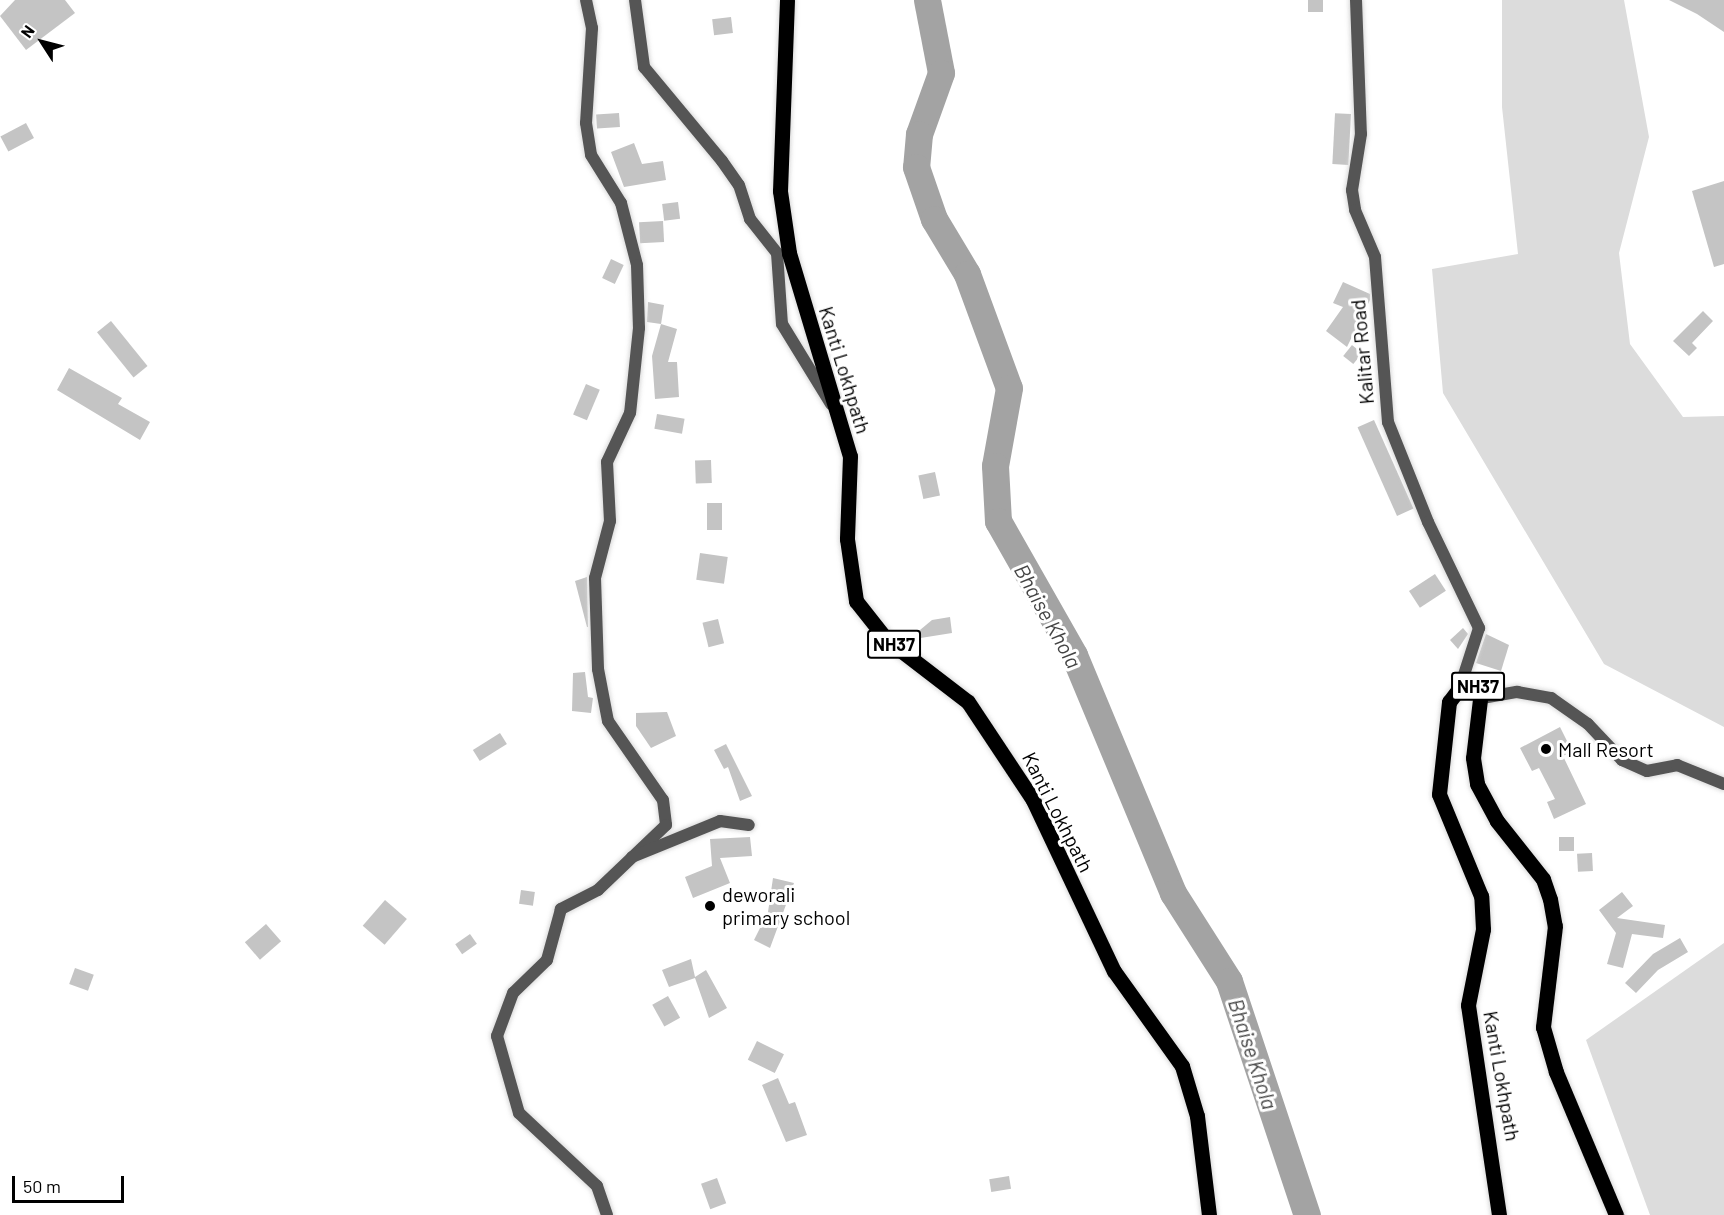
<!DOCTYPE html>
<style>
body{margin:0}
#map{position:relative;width:1724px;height:1215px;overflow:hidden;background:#fff;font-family:Barlow,sans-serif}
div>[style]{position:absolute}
.green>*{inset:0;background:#dcdcdc}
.river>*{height:27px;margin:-13.5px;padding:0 13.5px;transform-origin:13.5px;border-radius:13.5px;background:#a3a3a3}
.building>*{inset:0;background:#c4c4c4;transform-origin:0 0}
.roads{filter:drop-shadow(0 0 2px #dbdbdb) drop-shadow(0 0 2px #dbdbdb)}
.minor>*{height:12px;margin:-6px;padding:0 6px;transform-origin:6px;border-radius:6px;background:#555}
.primary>*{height:15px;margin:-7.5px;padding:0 7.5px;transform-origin:7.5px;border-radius:7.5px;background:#000}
.dots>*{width:16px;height:16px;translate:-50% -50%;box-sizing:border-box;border:3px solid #fff;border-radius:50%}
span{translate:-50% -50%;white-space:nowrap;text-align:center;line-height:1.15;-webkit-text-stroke:6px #fff;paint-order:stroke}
.shield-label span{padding:2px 4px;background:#fff;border:2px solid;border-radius:4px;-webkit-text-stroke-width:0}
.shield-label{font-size:18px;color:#000;font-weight:700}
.street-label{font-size:20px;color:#000}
.poi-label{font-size:20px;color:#000}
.left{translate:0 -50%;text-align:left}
.water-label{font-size:21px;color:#444;font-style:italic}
.north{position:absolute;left:12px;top:12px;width:60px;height:60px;-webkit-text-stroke:4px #fff;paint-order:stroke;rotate:306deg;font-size:16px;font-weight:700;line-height:24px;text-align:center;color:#000}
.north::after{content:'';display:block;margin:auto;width:21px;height:27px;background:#000;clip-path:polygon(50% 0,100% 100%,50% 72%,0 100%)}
.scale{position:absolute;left:12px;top:1176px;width:112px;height:27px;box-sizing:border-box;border:3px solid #000;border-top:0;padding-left:8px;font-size:18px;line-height:21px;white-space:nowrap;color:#000;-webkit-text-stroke:4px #fff;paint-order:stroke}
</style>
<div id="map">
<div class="green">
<i style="clip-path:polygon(1502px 0,1624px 0,1649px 137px,1619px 253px,1630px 344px,1683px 417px,1724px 416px,1724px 727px,1604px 664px,1443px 393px,1432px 269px,1518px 254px,1502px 107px)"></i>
<i style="clip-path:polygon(1724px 943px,1724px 1215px,1650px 1215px,1586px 1040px)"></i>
</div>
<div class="river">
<i style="left:927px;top:0;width:74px;rotate:79.1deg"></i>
<i style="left:941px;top:73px;width:65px;rotate:109.8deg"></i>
<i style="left:919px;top:134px;width:33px;rotate:95deg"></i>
<i style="left:916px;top:167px;width:55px;rotate:70.9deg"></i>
<i style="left:934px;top:219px;width:64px;rotate:59deg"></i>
<i style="left:967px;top:274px;width:121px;rotate:69.8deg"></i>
<i style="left:1009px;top:388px;width:79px;rotate:100.2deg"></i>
<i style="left:995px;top:466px;width:55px;rotate:86.9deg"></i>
<i style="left:998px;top:521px;width:154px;rotate:60.4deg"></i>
<i style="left:1074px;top:655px;width:258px;rotate:67.4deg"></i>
<i style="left:1173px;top:893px;width:104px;rotate:57.5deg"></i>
<i style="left:1229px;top:981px;width:247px;rotate:71.6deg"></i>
</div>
<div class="building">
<i style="clip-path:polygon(15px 0,65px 0,75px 13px,26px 50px,0 16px)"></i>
<i style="left:1308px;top:0;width:15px;height:12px"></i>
<i style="clip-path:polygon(1669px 0,1724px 0,1724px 32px,1697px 14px)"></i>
<i style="left:731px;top:17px;width:16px;height:19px;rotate:83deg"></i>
<i style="left:619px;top:113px;width:14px;height:23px;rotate:86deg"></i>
<i style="left:1351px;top:114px;width:51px;height:16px;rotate:93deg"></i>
<i style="left:26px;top:123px;width:17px;height:29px;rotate:62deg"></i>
<i style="clip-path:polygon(634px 143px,642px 164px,663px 161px,666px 180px,624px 187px,611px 152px)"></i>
<i style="clip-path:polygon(1724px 181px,1724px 264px,1714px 267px,1692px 191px)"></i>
<i style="left:678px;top:202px;width:17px;height:16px;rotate:83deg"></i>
<i style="left:663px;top:221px;width:21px;height:24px;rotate:87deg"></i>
<i style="left:611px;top:259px;width:14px;height:21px;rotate:25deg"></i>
<i style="clip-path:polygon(1343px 282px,1370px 294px,1370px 300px,1347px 347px,1326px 331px,1343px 307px,1333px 303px)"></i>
<i style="clip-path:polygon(648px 302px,664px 305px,661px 324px,647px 322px)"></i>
<i style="clip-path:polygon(1703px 311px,1713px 321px,1692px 343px,1697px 348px,1689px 356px,1673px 341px)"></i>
<i style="left:111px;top:321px;width:58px;height:18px;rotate:51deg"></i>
<i style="clip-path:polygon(661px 324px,677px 329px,668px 362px,677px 362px,679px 397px,655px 399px,652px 356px)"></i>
<i style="left:1352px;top:345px;width:13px;height:14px;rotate:39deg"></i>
<i style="clip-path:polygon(69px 368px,122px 398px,118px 404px,150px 422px,140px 440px,57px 390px)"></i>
<i style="left:586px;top:384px;width:15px;height:33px;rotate:23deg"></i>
<i style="left:657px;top:414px;width:28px;height:15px;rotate:10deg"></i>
<i style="left:1374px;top:420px;width:97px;height:18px;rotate:66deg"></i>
<i style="left:711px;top:460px;width:23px;height:16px;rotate:88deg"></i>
<i style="left:935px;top:472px;width:24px;height:17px;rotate:78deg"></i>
<i style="left:707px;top:503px;width:15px;height:27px"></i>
<i style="left:700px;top:553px;width:28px;height:27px;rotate:8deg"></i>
<i style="left:1435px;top:574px;width:20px;height:31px;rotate:57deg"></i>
<i style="clip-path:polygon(587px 577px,588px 627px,587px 627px,575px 581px)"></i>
<i style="clip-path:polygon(950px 617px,952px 633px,908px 640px,932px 620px)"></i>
<i style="left:718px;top:619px;width:25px;height:16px;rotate:76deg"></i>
<i style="clip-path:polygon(1463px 628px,1468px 634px,1458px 649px,1450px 640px)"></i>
<i style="clip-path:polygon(1486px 634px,1509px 645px,1501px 671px,1476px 663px)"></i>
<i style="clip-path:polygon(585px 672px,588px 697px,593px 698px,591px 713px,572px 711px,573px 673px)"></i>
<i style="clip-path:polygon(667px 712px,676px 736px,651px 748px,636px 726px,636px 713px)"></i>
<i style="clip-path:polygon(1560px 727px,1572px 751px,1563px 756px,1586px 804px,1554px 819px,1547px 802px,1555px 799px,1539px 768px,1532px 771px,1520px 748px)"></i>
<i style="left:500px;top:733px;width:13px;height:32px;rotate:58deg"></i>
<i style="clip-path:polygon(726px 744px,752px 796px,740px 801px,728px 767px,724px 769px,714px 750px)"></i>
<i style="clip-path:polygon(750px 837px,752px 856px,720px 858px,730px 883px,693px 898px,685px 877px,712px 866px,710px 839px)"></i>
<i style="left:1559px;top:837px;width:15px;height:14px"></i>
<i style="left:1592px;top:853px;width:18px;height:15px;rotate:87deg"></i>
<i style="clip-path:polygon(773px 878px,794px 883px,770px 948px,754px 940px,768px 912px)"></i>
<i style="left:521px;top:890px;width:14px;height:14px;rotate:8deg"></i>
<i style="clip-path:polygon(1622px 892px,1633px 906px,1617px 918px,1665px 925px,1663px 938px,1632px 934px,1623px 968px,1607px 964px,1616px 933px,1599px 910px)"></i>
<i style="left:385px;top:900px;width:29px;height:34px;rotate:41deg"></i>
<i style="left:266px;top:924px;width:23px;height:28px;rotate:49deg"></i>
<i style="left:470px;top:934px;width:12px;height:18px;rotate:55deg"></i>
<i style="clip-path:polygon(1680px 938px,1688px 952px,1658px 970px,1636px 993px,1625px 983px,1653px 954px)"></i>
<i style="clip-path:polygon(691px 959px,695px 977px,706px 970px,727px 1008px,709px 1018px,695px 978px,669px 987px,662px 970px)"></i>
<i style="left:75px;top:968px;width:20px;height:17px;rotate:20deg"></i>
<i style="left:668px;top:996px;width:25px;height:18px;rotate:61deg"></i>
<i style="left:757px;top:1041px;width:30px;height:21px;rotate:26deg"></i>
<i style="clip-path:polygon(778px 1078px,789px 1104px,795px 1102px,807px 1135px,786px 1142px,762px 1085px)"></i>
<i style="left:1009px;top:1176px;width:13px;height:20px;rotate:81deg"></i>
<i style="left:717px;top:1178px;width:27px;height:17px;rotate:70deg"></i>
</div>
<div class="roads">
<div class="minor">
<i style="left:586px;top:0;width:29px;rotate:78deg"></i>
<i style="left:592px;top:28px;width:95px;rotate:93.6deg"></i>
<i style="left:586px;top:123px;width:32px;rotate:81deg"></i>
<i style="left:591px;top:155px;width:57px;rotate:58deg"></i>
<i style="left:621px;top:203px;width:64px;rotate:75.5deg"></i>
<i style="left:637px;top:265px;width:63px;rotate:88.2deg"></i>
<i style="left:639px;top:328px;width:85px;rotate:96deg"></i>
<i style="left:630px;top:413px;width:54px;rotate:115.1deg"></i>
<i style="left:607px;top:462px;width:59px;rotate:87.1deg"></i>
<i style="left:610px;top:521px;width:59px;rotate:104.7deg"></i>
<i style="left:595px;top:578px;width:91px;rotate:88.1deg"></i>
<i style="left:598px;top:669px;width:53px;rotate:79.1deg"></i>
<i style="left:608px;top:721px;width:96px;rotate:55.2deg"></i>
<i style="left:663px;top:800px;width:25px;rotate:83deg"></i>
<i style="left:666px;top:825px;width:94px;rotate:136.3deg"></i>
<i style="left:598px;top:890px;width:42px;rotate:152.8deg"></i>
<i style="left:561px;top:909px;width:53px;rotate:105.4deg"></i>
<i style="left:547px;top:960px;width:47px;rotate:135.9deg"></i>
<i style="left:513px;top:993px;width:46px;rotate:110.4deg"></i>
<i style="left:497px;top:1036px;width:80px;rotate:74.1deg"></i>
<i style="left:519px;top:1113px;width:107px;rotate:43.1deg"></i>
<i style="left:597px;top:1186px;width:31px;rotate:71deg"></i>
<i style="left:635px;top:0;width:68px;rotate:82.3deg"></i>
<i style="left:644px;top:67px;width:122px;rotate:50.3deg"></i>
<i style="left:722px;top:161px;width:29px;rotate:55deg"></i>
<i style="left:739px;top:185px;width:36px;rotate:72deg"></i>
<i style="left:750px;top:219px;width:43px;rotate:51.5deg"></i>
<i style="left:777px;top:253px;width:71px;rotate:86deg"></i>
<i style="left:782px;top:324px;width:94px;rotate:58.5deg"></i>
<i style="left:1356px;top:0;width:134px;rotate:87.9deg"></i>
<i style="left:1361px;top:134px;width:57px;rotate:99.1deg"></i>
<i style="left:1352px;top:190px;width:20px;rotate:81deg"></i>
<i style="left:1355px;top:210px;width:51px;rotate:66.9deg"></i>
<i style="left:1375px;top:257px;width:166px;rotate:85.5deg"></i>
<i style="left:1388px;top:422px;width:108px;rotate:68.2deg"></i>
<i style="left:1428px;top:522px;width:118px;rotate:64.3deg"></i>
<i style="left:1479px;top:628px;width:59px;rotate:107.8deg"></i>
<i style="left:1482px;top:698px;width:36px;rotate:-10deg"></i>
<i style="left:1517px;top:692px;width:35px;rotate:10deg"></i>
<i style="left:1551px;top:698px;width:45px;rotate:35.1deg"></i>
<i style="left:1588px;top:724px;width:50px;rotate:46.6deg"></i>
<i style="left:1622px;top:760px;width:27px;rotate:24deg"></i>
<i style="left:1647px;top:771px;width:31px;rotate:-11deg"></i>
<i style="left:1677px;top:765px;width:51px;rotate:22deg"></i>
<i style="left:632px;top:857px;width:95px;rotate:-22.2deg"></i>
<i style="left:720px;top:821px;width:29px;rotate:8deg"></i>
</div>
<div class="primary">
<i style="left:787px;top:0;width:191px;rotate:92.1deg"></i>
<i style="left:780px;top:191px;width:63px;rotate:81.7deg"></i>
<i style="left:789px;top:253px;width:212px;rotate:73.3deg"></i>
<i style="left:850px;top:456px;width:83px;rotate:92.1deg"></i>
<i style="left:847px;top:539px;width:63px;rotate:81.7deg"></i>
<i style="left:856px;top:601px;width:48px;rotate:51.7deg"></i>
<i style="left:886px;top:639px;width:103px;rotate:37.5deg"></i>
<i style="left:968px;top:702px;width:118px;rotate:56.4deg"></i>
<i style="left:1033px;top:800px;width:189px;rotate:64.7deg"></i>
<i style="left:1114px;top:971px;width:117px;rotate:54.4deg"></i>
<i style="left:1182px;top:1066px;width:52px;rotate:73.3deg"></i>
<i style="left:1197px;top:1116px;width:100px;rotate:83.1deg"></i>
<i style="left:1499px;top:1215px;width:212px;rotate:-98.4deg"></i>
<i style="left:1468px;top:1005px;width:77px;rotate:-78.8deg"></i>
<i style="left:1483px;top:929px;width:33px;rotate:-93deg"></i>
<i style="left:1481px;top:896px;width:110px;rotate:-112.4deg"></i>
<i style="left:1439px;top:794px;width:93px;rotate:-83.8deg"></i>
<i style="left:1449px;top:702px;width:26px;rotate:-53deg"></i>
<i style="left:1465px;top:681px;width:19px;rotate:32deg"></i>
<i style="left:1481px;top:691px;width:67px;rotate:96.8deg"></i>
<i style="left:1473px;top:758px;width:26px;rotate:81deg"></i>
<i style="left:1477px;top:784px;width:42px;rotate:61.6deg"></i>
<i style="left:1497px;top:821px;width:74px;rotate:51.6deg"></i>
<i style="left:1543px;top:879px;width:21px;rotate:71deg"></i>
<i style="left:1550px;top:899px;width:27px;rotate:80deg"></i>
<i style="left:1555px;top:926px;width:102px;rotate:96.8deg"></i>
<i style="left:1543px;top:1027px;width:47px;rotate:73.9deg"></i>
<i style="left:1556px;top:1072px;width:155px;rotate:67.2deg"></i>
</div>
</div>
<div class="dots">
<i style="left:1546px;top:749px;background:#000"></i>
<i style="left:710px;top:906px;background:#000"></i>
</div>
<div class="shield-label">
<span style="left:894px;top:644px">NH37</span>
<span style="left:1478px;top:686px">NH37</span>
</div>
<div class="street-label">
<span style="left:1362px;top:352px;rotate:-95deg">Kalitar Road</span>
<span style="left:845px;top:370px;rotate:73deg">Kanti Lokhpath</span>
<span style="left:1058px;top:812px;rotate:63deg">Kanti Lokhpath</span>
<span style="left:1502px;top:1076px;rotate:80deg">Kanti Lokhpath</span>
</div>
<div class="poi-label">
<span class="left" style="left:1558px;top:749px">Mall Resort</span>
<span class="left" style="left:722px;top:906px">deworali<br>primary school</span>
</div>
<div class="water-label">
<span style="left:1048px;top:616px;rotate:61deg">Bhaise Khola</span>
<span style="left:1253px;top:1054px;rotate:72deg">Bhaise Khola</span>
</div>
<div class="north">N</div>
<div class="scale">50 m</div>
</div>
